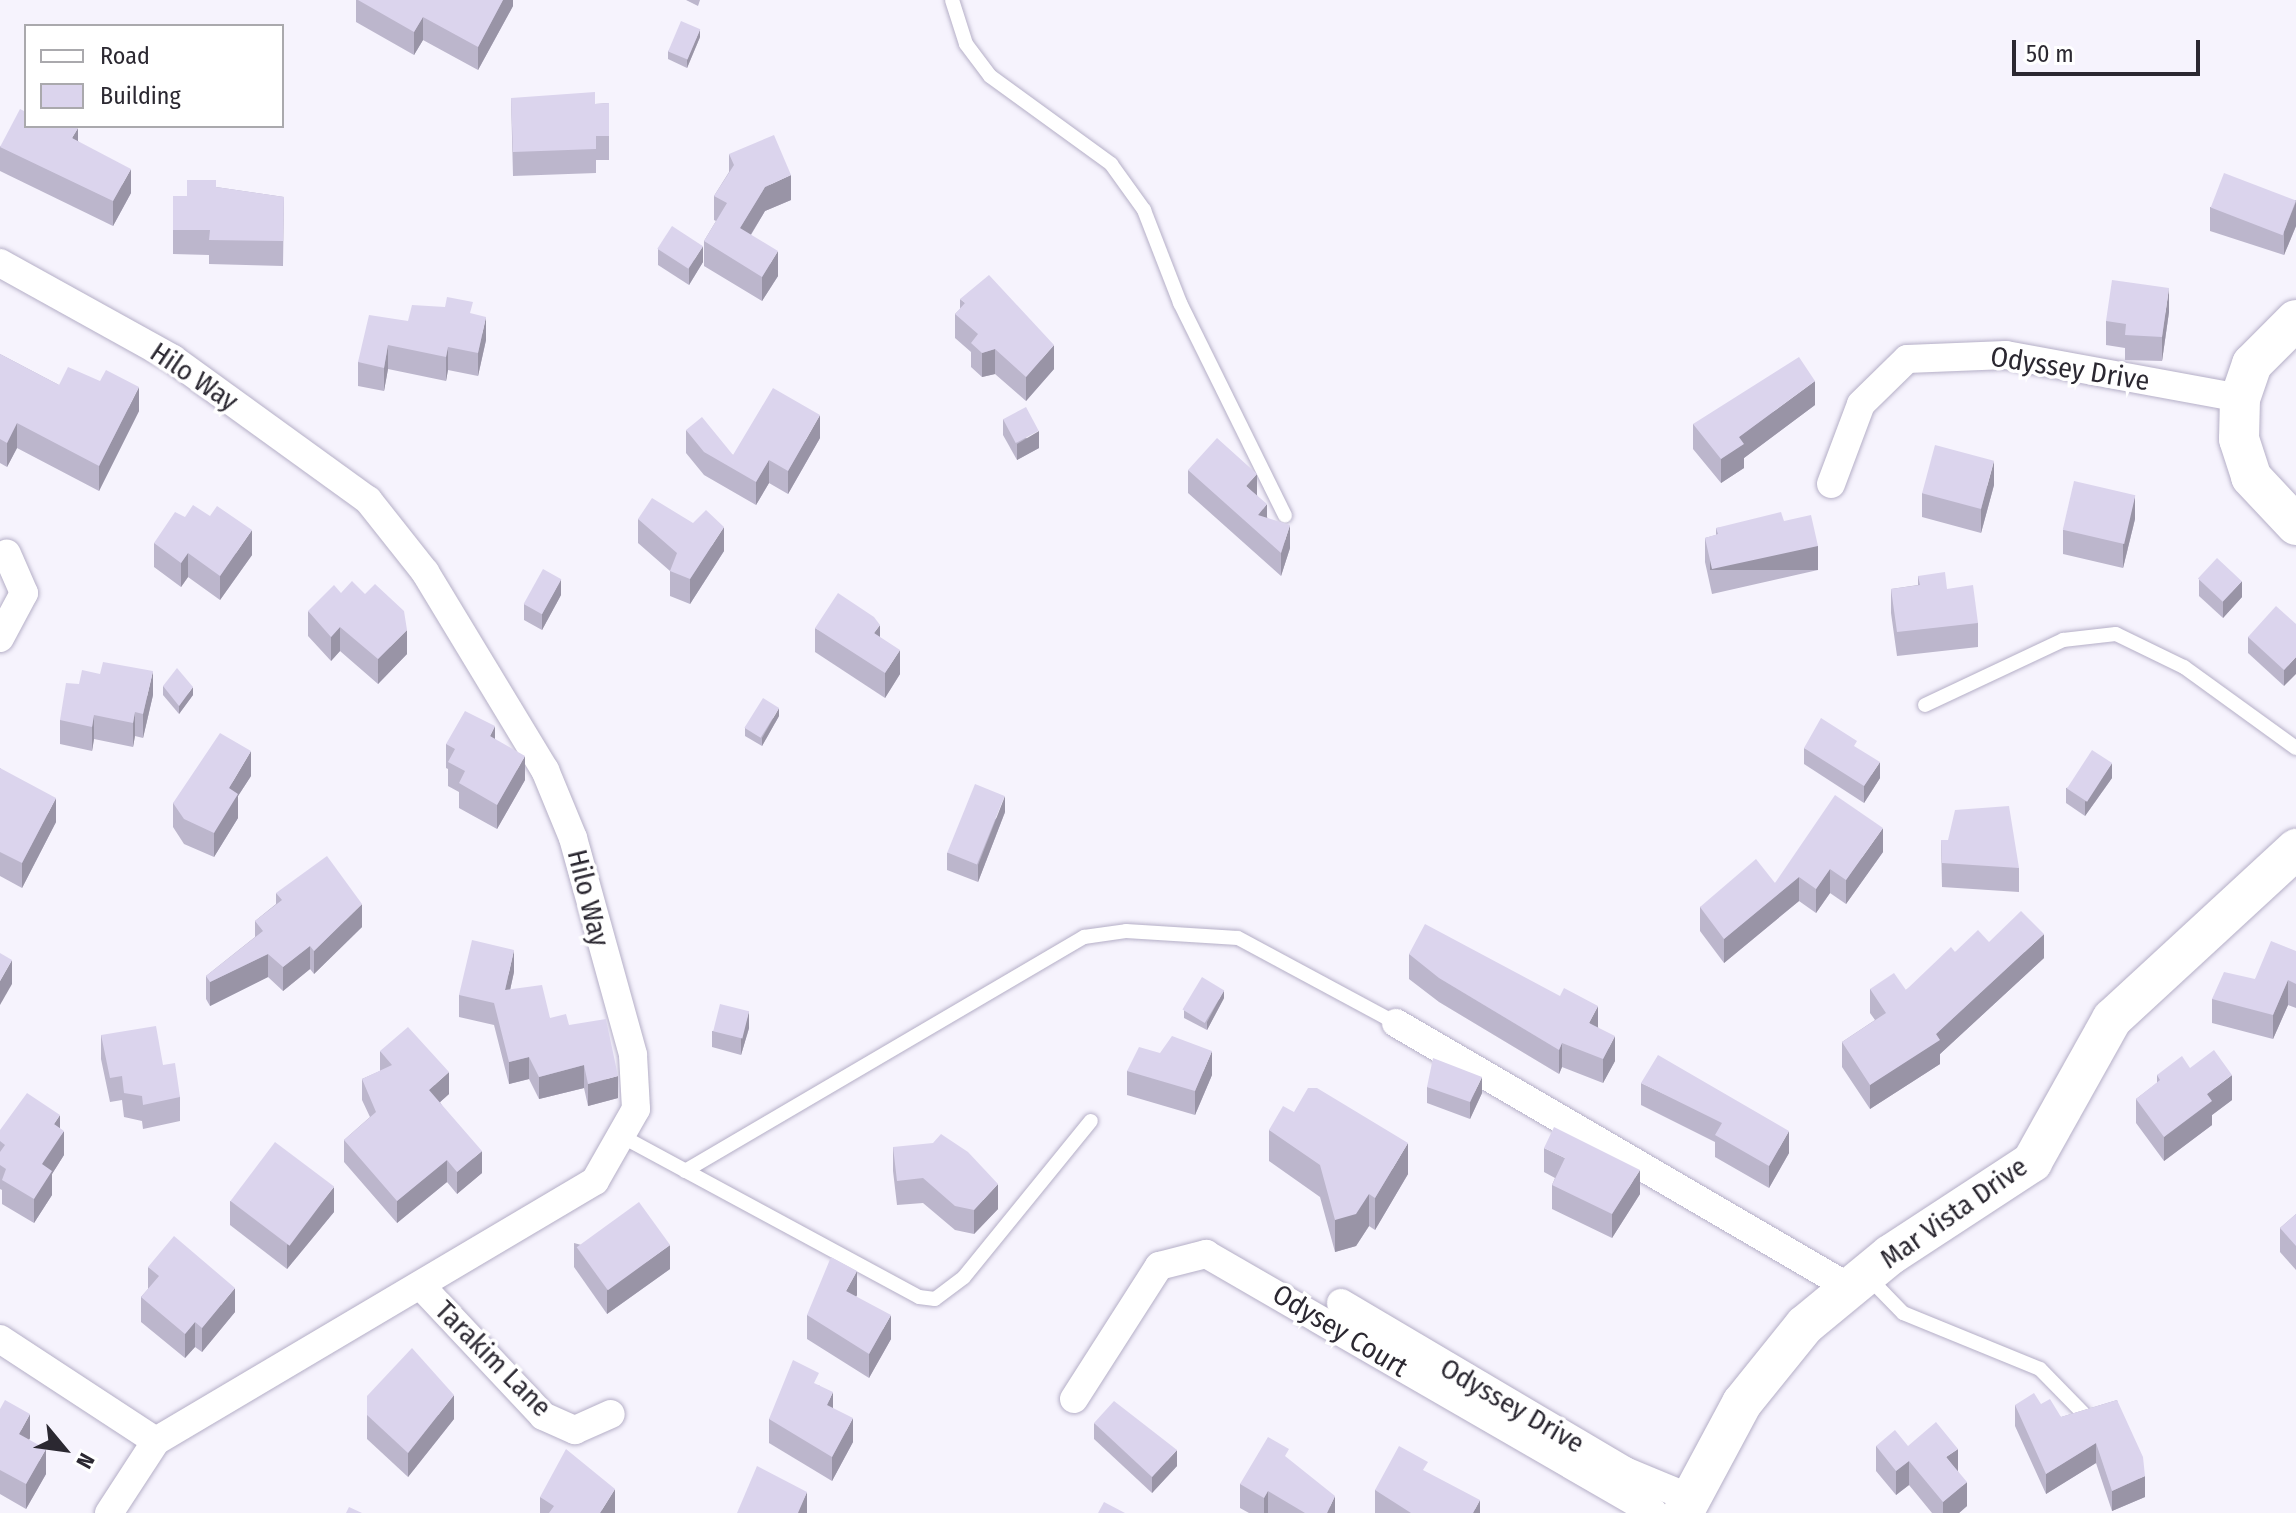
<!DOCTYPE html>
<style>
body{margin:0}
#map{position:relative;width:2296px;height:1513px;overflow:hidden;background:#f6f3fd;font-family:"Fira Sans Condensed",sans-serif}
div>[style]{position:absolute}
.roads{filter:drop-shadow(0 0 2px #b5afc7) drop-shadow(0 0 2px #b5afc7)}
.lane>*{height:14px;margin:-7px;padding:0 7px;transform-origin:7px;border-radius:7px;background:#fff}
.street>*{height:28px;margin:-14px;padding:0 14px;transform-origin:14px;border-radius:14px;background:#fff}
.secondary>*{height:40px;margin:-20px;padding:0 20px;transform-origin:20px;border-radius:20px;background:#fff}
.wall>*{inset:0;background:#bcb6cc}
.shaded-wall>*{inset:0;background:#9994a6;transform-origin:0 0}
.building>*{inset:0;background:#dbd4ed;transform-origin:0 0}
span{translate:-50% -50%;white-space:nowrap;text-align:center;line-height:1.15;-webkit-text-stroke:7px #fff;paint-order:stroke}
.street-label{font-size:28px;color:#2b2831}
.legend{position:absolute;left:24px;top:24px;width:260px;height:104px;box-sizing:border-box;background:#fff;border:2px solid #aaa9ad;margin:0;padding:10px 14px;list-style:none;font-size:24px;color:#2b2831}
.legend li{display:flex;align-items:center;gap:16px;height:40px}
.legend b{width:40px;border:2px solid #aaa9ad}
.north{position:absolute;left:24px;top:1409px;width:80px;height:80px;-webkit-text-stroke:6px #fff;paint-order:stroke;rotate:119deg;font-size:22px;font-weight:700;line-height:32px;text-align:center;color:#2b2831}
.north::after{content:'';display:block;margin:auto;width:28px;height:36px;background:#2b2831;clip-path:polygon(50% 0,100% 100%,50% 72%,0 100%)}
.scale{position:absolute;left:2012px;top:40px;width:188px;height:36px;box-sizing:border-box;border:4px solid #2b2831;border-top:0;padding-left:10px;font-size:24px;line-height:28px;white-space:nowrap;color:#2b2831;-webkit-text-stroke:6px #fff;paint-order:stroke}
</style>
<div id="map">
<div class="roads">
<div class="lane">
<i style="left:952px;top:0;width:46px;rotate:72.3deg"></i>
<i style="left:966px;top:44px;width:40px;rotate:53deg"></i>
<i style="left:990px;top:76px;width:150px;rotate:36deg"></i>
<i style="left:1111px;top:164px;width:57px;rotate:54.3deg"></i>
<i style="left:1144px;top:210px;width:100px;rotate:68.8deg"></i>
<i style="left:1180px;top:303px;width:237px;rotate:63.7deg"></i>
<i style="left:1925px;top:705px;width:153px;rotate:-25.2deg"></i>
<i style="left:2063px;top:640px;width:53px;rotate:-6.5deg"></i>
<i style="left:2116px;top:634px;width:76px;rotate:25.9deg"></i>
<i style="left:2184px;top:667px;width:138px;rotate:35.9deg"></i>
<i style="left:625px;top:1138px;width:334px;rotate:28.4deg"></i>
<i style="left:919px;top:1297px;width:16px;rotate:7deg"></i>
<i style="left:935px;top:1299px;width:36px;rotate:-37deg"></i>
<i style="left:964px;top:1277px;width:201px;rotate:-50.9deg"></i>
<i style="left:685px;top:1171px;width:463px;rotate:-30.4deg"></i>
<i style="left:1084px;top:937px;width:42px;rotate:-8.1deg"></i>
<i style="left:1126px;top:931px;width:112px;rotate:3.6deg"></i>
<i style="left:1238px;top:938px;width:179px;rotate:28.3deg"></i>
<i style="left:1869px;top:1278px;width:49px;rotate:45.8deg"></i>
<i style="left:1903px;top:1313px;width:148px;rotate:22.2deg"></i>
<i style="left:2040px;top:1369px;width:69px;rotate:45.6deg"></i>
</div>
<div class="street">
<i style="left:0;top:263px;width:198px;rotate:29deg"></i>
<i style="left:173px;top:359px;width:241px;rotate:35.9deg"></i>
<i style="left:368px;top:500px;width:92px;rotate:51.6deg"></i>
<i style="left:425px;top:572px;width:232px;rotate:58.8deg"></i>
<i style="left:545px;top:770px;width:74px;rotate:67.6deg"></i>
<i style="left:573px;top:838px;width:225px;rotate:74.5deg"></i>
<i style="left:633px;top:1055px;width:54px;rotate:86.8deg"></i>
<i style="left:636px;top:1109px;width:83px;rotate:119.7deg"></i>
<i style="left:595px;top:1181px;width:510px;rotate:149.36deg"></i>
<i style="left:156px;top:1441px;width:86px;rotate:123.1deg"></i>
<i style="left:1831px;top:484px;width:85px;rotate:-69.4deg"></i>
<i style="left:1861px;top:404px;width:64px;rotate:-44.4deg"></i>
<i style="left:1907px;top:359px;width:99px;rotate:-2.3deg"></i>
<i style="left:2006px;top:355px;width:238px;rotate:10.4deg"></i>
<i style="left:0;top:638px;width:51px;rotate:-61.9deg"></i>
<i style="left:24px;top:593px;width:43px;rotate:-113.6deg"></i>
<i style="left:1396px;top:1023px;width:526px;rotate:30.27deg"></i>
<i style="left:422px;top:1287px;width:177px;rotate:46.8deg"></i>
<i style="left:543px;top:1416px;width:35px;rotate:24deg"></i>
<i style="left:575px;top:1430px;width:39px;rotate:-24deg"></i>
<i style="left:1341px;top:1303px;width:330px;rotate:30.6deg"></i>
<i style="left:1625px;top:1471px;width:70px;rotate:22.6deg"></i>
<i style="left:0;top:1339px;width:186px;rotate:33.2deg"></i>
<i style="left:1074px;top:1399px;width:158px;rotate:-57.4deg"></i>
<i style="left:1159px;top:1266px;width:49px;rotate:-14.3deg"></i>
<i style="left:1206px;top:1254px;width:517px;rotate:30.03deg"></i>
</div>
<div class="secondary">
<i style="left:2296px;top:320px;width:62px;rotate:135deg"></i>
<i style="left:2252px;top:364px;width:36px;rotate:109deg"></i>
<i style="left:2240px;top:398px;width:41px;rotate:91.4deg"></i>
<i style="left:2239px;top:439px;width:40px;rotate:72deg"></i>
<i style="left:2251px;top:477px;width:66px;rotate:46.8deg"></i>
<i style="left:1683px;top:1513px;width:125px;rotate:-61.8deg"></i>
<i style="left:1742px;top:1403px;width:100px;rotate:-51.1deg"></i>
<i style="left:1805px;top:1325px;width:110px;rotate:-39.5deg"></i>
<i style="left:1890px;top:1255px;width:170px;rotate:-33.2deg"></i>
<i style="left:2032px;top:1162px;width:164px;rotate:-60.8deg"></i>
<i style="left:2112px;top:1019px;width:251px;rotate:-42.7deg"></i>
</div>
</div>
<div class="wall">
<i style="clip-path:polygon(356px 0,513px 0,513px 6px,478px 70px,423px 40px,414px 55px,356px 22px)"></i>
<i style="clip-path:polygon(686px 0,700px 0,698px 6px)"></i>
<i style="clip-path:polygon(700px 37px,687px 68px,668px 59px,668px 51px)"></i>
<i style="clip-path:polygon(511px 98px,595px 104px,609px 103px,609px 160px,596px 160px,596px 173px,513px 176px)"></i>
<i style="clip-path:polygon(78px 141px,131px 193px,113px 226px,0 171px,0 146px)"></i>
<i style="clip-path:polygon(729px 154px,791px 200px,765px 211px,751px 235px,778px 276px,762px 301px,704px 266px,704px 241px,716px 221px,714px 220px,714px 196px,729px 172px)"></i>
<i style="clip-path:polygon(216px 187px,284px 197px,283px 266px,209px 264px,209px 255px,173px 254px,173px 196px,187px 196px)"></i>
<i style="clip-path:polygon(2296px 200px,2296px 226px,2284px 255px,2210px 231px,2210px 207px)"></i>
<i style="clip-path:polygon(658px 249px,703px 262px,689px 285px,658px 265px)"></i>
<i style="clip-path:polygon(960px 299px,1054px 369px,1026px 401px,995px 374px,982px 377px,971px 367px,971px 352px,955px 338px,955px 314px,960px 309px)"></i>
<i style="clip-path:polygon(2169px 312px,2162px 361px,2125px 360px,2125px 348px,2106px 345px,2106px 321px)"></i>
<i style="clip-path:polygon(473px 314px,486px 340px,478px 376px,448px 370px,446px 381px,388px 369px,384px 391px,358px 386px,358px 362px,408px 321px)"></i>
<i style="clip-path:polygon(0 354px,59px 385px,139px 411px,99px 491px,17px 448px,7px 467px,0 463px)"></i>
<i style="clip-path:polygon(1815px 405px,1744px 458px,1744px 468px,1721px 483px,1693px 449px,1693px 424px)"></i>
<i style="clip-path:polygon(1003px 419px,1039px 448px,1017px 460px,1003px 435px)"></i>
<i style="clip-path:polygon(686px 430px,733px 455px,820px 438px,788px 494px,769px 483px,756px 505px,704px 475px,686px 453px)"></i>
<i style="clip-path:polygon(1188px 470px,1257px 495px,1267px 517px,1290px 548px,1281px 576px,1188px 493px)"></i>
<i style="clip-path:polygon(1994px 485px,1981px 533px,1922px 517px,1922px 493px)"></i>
<i style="clip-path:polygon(638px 519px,724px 551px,690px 604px,670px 596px,670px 571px,638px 543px)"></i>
<i style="clip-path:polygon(2135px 519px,2123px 568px,2063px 554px,2063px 530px)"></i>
<i style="clip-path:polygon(1784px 521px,1818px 570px,1712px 594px,1705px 562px,1705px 538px,1716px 535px,1716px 528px)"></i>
<i style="clip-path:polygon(154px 543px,252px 555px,220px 600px,188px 577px,181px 587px,154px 567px)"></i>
<i style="clip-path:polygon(1918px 576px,1947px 589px,1978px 623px,1978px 647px,1897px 656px,1891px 613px,1891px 589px,1918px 585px)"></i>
<i style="clip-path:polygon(2199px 579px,2242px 597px,2223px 618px,2199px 596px)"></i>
<i style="clip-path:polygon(561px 595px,542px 630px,524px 620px,524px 604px)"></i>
<i style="clip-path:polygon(308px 611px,407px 654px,378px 684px,340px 651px,331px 661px,308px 636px)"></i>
<i style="clip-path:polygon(2296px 624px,2284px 686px,2248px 653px,2248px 637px)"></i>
<i style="clip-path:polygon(815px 628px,900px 674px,885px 698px,815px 652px)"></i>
<i style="clip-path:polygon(163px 686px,193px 695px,179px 714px,163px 695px)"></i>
<i style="clip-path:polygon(153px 695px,143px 738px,135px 736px,133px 747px,94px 739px,92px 751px,60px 744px,60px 720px)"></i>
<i style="clip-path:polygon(779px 716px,762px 746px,745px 736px,745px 728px)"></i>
<i style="clip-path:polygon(495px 739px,525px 780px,497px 829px,459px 808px,459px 792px,448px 786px,448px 769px,446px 768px,446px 744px)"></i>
<i style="clip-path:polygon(1804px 748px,1880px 778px,1864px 803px,1804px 764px)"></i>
<i style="clip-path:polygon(0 768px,56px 822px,22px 888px,0 876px)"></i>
<i style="clip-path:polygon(251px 776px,238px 796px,238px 818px,214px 857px,184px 844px,173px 827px,173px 803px)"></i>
<i style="clip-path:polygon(2112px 778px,2085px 816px,2066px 803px,2066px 788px)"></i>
<i style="clip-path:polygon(1005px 812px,978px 882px,947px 870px,947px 853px)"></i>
<i style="clip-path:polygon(1941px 840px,1948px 840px,2019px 868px,2019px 892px,1942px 887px)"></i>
<i style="clip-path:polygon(1883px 852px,1846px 904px,1830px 893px,1816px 913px,1799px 901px,1724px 963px,1700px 931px,1700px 907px,1775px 883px)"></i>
<i style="clip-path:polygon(276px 893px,362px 927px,314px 974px,310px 969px,283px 991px,268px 977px,210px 1006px,206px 999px,206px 976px,255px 937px,255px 921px,276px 904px)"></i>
<i style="clip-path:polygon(1989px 942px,2044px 958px,1940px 1054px,1940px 1064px,1870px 1109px,1842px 1067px,1842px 1042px,1875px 1020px,1870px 1013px,1870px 989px,1906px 990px,1955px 952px)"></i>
<i style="clip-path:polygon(2296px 951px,2296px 1008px,2288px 1005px,2273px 1039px,2212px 1023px,2212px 999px,2255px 979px)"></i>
<i style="clip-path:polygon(1409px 954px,1598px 1027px,1615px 1061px,1603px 1083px,1562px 1067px,1559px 1074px,1439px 1002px,1409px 979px)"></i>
<i style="clip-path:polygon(514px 972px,510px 990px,550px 1018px,569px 1025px,618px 1098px,588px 1106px,584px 1088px,539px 1099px,529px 1079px,509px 1084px,494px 1025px,459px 1017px,459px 995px)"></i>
<i style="clip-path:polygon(1224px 998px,1207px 1030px,1184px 1018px,1184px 1010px)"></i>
<i style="clip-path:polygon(749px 1028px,741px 1055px,712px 1047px,712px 1031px)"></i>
<i style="clip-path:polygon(101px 1035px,163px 1065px,180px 1097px,180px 1121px,143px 1129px,142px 1121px,124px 1117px,122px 1100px,110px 1102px,101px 1059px)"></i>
<i style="clip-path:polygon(380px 1051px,449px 1094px,440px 1102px,482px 1173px,457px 1194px,447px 1182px,397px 1223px,344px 1162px,344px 1140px,370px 1117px,362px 1100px,362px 1079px,380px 1071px)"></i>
<i style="clip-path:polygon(1160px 1053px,1212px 1075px,1195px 1115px,1127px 1095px,1127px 1071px)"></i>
<i style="clip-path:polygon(2190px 1068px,2232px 1100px,2212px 1115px,2212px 1125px,2164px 1161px,2136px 1123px,2136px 1099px,2157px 1083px,2157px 1075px)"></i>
<i style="clip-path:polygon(1641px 1083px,1789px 1153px,1769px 1188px,1715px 1157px,1715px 1142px,1641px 1105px)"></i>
<i style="clip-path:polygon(1427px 1087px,1482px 1093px,1470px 1119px,1427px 1103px)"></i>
<i style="clip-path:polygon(60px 1128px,64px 1155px,52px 1174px,52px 1195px,34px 1223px,2px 1204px,2px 1190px,0 1189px,0 1130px)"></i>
<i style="clip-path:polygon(1269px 1130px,1408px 1174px,1375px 1230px,1369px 1226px,1356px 1246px,1335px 1252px,1320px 1197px,1269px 1161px)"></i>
<i style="clip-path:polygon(893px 1147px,998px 1209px,974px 1234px,955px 1230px,923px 1203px,897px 1205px,893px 1171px)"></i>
<i style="clip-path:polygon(1544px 1148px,1640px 1194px,1612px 1238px,1552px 1209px,1552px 1185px,1555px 1178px,1544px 1172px)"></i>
<i style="clip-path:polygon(230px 1201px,334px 1212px,287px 1269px,230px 1225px)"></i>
<i style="clip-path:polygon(2296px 1214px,2296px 1270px,2280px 1252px,2280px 1228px)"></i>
<i style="clip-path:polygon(574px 1243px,670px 1269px,607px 1314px,574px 1267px)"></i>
<i style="clip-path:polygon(148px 1267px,235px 1312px,202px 1352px,195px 1347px,185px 1358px,141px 1322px,141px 1297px,148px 1289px)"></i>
<i style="clip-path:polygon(857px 1295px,856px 1297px,891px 1339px,869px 1378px,807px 1339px,807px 1315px)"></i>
<i style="clip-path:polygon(819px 1385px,853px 1442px,832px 1481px,769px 1443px,769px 1419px)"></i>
<i style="clip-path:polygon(367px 1396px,454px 1419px,408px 1477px,367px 1439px)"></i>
<i style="clip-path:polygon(2117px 1400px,2145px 1497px,2112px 1511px,2096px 1463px,2046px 1494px,2015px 1426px,2015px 1405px,2041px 1404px,2061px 1417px)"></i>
<i style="clip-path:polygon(0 1409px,30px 1438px,29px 1440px,46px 1474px,26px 1509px,0 1494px)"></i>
<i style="clip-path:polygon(1094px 1423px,1177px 1466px,1152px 1493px,1094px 1439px)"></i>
<i style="clip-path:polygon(1876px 1446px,1908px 1446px,1958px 1471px,1967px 1506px,1959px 1513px,1932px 1513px,1909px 1485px,1896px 1495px,1876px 1471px)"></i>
<i style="clip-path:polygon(1289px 1460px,1335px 1513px,1249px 1513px,1240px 1508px,1240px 1484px)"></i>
<i style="clip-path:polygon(1428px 1473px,1480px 1513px,1375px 1513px,1375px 1490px)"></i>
<i style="clip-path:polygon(540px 1497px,615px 1513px,540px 1513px)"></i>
</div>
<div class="shaded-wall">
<i style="clip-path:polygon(503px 0,513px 0,513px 6px,478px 70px,478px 47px)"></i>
<i style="clip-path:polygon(423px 17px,423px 40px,414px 55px,414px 32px)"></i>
<i style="clip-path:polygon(700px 29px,700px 37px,687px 68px,687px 60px)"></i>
<i style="clip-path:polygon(78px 128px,78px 152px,72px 138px)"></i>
<i style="clip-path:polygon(131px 169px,131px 193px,113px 226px,113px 201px)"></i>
<i style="clip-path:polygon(791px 175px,791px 200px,765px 211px,740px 252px,740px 228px,765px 187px)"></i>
<i style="clip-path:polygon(2296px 202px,2296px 226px,2284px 255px,2284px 231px)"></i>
<i style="clip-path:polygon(703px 246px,703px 262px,689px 285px,689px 268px)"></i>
<i style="clip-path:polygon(778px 251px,778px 276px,762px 301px,762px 277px)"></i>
<i style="clip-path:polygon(2169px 288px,2169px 312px,2162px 361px,2162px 337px)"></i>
<i style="clip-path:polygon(486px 317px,486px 340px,478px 376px,478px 353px)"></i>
<i style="clip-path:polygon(388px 345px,388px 369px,384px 391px,384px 368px)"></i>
<i style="clip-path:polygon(1054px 345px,1054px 369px,1026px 401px,1026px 377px)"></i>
<i style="clip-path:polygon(448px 347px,448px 370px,446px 381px,446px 357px)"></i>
<i style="clip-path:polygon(995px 349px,995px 374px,982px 377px,982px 353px)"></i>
<i style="clip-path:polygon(1815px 381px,1815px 405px,1744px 458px,1744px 468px,1721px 483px,1721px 459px,1739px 437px)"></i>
<i style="clip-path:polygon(139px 387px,139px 411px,99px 491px,99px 466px)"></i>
<i style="clip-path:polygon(820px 415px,820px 438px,788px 494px,788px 471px)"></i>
<i style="clip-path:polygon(17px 423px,17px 448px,7px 467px,7px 443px)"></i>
<i style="clip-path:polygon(1039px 431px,1039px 448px,1017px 460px,1017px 444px)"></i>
<i style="clip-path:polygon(769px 460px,769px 483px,756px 505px,756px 482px)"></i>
<i style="clip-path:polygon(1994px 461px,1994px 485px,1981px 533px,1981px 509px)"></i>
<i style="clip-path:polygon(1257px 474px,1257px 497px,1246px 486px)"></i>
<i style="clip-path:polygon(2135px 495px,2135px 519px,2123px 568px,2123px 543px)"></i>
<i style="clip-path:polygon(1267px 504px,1267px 527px,1258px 515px)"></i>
<i style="clip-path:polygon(1290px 525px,1290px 548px,1281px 576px,1281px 553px)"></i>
<i style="clip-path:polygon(724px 527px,724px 551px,690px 604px,690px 579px)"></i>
<i style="clip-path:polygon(252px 530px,252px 555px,220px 600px,220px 576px)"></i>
<i style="left:1818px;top:546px;width:24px;height:108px;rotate:90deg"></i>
<i style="clip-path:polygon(188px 553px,188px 577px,181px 587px,181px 563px)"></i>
<i style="clip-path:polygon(561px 579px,561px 595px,542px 630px,542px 614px)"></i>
<i style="clip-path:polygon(2242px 581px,2242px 597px,2223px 618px,2223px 601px)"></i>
<i style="clip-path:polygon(880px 625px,880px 649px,874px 633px)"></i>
<i style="clip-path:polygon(340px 627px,340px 651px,331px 661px,331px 637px)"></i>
<i style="clip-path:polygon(407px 630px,407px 654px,378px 684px,378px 659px)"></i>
<i style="clip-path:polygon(900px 650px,900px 674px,885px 698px,885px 673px)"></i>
<i style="clip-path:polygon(2296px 657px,2296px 674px,2284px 686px,2284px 670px)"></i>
<i style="clip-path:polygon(153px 671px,153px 695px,143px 738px,143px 714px)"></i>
<i style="clip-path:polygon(193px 687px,193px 695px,179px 714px,179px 706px)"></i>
<i style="clip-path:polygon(779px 708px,779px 716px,762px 746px,762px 738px)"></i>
<i style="clip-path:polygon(135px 712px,135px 736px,133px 747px,133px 723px)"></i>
<i style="clip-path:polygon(94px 715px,94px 739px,92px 751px,92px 727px)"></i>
<i style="clip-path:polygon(495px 726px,495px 750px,490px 736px)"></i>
<i style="clip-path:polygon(251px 751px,251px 776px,238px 796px,238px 818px,214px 857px,214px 833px,229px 788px)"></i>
<i style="clip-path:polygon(525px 756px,525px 780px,497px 829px,497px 805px)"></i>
<i style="clip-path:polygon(1880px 762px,1880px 778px,1864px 803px,1864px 786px)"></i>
<i style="clip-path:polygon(2112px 763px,2112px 778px,2085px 816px,2085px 802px)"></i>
<i style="clip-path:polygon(1005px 796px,1005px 812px,978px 882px,978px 865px)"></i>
<i style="clip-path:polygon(56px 798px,56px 822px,22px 888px,22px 863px)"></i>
<i style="clip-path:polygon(1883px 828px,1883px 852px,1846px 904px,1846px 880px)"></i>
<i style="clip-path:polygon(1830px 869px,1830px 893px,1816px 913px,1816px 889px)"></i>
<i style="clip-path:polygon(1799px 877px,1799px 901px,1724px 963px,1724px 939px)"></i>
<i style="clip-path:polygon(362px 904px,362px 927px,314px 974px,314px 951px)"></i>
<i style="clip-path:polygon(2044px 934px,2044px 958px,1940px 1054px,1940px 1064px,1870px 1109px,1870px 1085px,1936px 1034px)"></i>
<i style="clip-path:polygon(310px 946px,310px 969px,283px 991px,283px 967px)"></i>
<i style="clip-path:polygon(514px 950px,514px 972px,505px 1013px,505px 990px)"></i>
<i style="clip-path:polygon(268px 954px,268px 977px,210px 1006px,210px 982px)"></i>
<i style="clip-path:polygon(12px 960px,12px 984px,0 1005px,0 981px)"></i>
<i style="clip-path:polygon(2288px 980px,2288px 1005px,2273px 1039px,2273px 1015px)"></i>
<i style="clip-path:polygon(1224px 990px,1224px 998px,1207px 1030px,1207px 1022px)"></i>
<i style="clip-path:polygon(1598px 1006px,1598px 1030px,1589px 1023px)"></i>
<i style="clip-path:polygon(749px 1011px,749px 1028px,741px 1055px,741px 1038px)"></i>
<i style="clip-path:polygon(1615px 1036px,1615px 1061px,1603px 1083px,1603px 1059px)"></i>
<i style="clip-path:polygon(1562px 1043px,1562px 1067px,1559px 1074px,1559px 1050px)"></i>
<i style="clip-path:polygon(1212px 1051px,1212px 1075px,1195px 1115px,1195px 1091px)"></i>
<i style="clip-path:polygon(529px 1057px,529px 1079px,509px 1084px,509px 1062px)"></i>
<i style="clip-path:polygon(584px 1065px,584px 1088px,539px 1099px,539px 1077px)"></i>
<i style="clip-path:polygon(449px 1072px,449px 1094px,429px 1112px,429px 1090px)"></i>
<i style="clip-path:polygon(2232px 1075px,2232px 1100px,2212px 1115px,2212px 1125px,2164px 1161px,2164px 1137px,2207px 1094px)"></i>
<i style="clip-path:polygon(618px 1076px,618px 1098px,588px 1106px,588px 1084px)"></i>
<i style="clip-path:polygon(1482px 1077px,1482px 1093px,1470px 1119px,1470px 1102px)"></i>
<i style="clip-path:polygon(60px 1115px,60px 1136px,64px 1131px,64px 1155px,52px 1174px,52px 1195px,34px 1223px,34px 1199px,42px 1164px,54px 1124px)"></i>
<i style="clip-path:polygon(1789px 1131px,1789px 1153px,1769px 1188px,1769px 1166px)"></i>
<i style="clip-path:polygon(1408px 1143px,1408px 1174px,1375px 1230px,1375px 1198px)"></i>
<i style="clip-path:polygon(482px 1151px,482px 1173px,457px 1194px,457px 1172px)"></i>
<i style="clip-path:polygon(447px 1160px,447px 1182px,397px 1223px,397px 1201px)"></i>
<i style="clip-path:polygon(1640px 1170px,1640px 1194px,1612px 1238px,1612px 1214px)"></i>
<i style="clip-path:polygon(998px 1184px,998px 1209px,974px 1234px,974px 1210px)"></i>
<i style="clip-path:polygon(334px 1187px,334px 1212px,287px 1269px,287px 1245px)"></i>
<i style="clip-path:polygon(1369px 1194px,1369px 1226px,1356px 1246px,1335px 1252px,1335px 1220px)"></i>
<i style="clip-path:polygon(670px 1245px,670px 1269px,607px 1314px,607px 1290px)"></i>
<i style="clip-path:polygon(857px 1271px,857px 1295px,846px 1316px,846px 1291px)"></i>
<i style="clip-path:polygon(235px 1288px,235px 1312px,202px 1352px,202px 1328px)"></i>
<i style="clip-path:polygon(891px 1315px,891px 1339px,869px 1378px,869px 1354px)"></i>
<i style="clip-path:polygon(195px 1322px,195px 1347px,185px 1358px,185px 1334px)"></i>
<i style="clip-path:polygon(833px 1392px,833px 1416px,827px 1405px)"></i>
<i style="clip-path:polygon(454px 1395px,454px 1419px,408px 1477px,408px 1453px)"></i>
<i style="clip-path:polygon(30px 1414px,30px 1438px,19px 1458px,19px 1434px)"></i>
<i style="clip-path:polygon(853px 1418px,853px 1442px,832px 1481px,832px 1457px)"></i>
<i style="clip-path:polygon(2096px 1443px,2096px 1463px,2046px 1494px,2046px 1474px)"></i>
<i style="clip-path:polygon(46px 1449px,46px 1474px,26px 1509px,26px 1484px)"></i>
<i style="clip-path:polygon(1958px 1449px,1958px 1473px,1946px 1457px)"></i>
<i style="clip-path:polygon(1177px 1450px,1177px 1466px,1152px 1493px,1152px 1477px)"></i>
<i style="clip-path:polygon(1909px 1461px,1909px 1485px,1896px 1495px,1896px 1471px)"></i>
<i style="clip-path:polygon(2145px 1476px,2145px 1497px,2112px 1511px,2112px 1491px)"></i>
<i style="clip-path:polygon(1967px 1482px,1967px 1506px,1959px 1513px,1943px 1513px,1943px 1502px)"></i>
<i style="clip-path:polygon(615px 1489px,615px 1513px,600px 1513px)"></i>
<i style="clip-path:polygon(1268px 1491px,1268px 1513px,1264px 1513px,1264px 1498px)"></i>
<i style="clip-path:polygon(807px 1492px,807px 1513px,797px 1513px)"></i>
<i style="clip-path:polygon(1335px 1496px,1335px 1513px,1327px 1513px)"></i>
<i style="clip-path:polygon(1480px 1500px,1480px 1513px,1473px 1513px)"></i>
</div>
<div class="building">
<i style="clip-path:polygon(358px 0,503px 0,478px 47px,423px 17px,414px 32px)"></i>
<i style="left:681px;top:21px;width:21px;height:33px;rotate:23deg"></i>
<i style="clip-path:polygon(595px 92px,595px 104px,609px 103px,609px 136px,596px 136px,596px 149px,513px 152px,511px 98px)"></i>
<i style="clip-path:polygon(20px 109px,26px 112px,26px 126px,75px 126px,78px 128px,72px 138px,131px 169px,113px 201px,0 147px)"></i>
<i style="clip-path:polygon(774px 135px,791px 175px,765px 187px,740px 228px,778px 251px,762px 277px,704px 241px,727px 203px,714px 196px,734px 165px,729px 154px)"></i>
<i style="left:2224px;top:173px;width:77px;height:37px;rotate:21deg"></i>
<i style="clip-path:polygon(187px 180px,216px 180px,216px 187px,284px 197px,283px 241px,209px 240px,210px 230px,173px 230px,173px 196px,187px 196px)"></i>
<i style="left:672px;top:226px;width:37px;height:27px;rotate:33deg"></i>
<i style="clip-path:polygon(989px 275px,1054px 345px,1026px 377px,995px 349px,982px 353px,971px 343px,978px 334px,955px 314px,965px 303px,960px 299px)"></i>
<i style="clip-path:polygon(2112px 280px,2169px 288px,2162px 337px,2125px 335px,2126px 324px,2106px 321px)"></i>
<i style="clip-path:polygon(447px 297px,473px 302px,470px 313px,486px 317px,478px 353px,448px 347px,446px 357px,388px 345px,384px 368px,358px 362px,369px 315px,408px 321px,412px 305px,445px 307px)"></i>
<i style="clip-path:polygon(0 354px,59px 385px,68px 367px,100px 381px,106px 370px,139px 387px,99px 466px,17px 423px,7px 443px,0 439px)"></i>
<i style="clip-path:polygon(1799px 357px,1815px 381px,1739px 437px,1744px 444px,1721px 459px,1693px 424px)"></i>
<i style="clip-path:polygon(773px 388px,820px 415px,788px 471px,769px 460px,756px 482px,704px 452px,686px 430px,702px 417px,733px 455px)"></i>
<i style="left:1026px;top:407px;width:27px;height:26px;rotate:62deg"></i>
<i style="clip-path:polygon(1217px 438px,1257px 474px,1246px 486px,1267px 504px,1258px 515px,1290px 525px,1281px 553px,1188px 470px)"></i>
<i style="left:1935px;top:445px;width:61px;height:50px;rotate:15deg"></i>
<i style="left:2074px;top:481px;width:63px;height:50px;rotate:13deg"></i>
<i style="clip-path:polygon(652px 498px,693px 523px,706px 510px,724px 527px,690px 579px,670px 571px,677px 553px,638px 519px)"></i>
<i style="clip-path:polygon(193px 505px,210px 516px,217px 506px,252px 530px,220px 576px,188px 553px,181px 563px,154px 543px,175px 512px,185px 517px)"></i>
<i style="clip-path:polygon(1781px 512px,1784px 521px,1811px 515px,1818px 546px,1712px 569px,1705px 538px,1718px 534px,1716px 528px)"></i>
<i style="left:2217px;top:558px;width:34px;height:28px;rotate:43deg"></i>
<i style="left:543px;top:569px;width:21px;height:40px;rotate:29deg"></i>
<i style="clip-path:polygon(1945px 572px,1947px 589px,1973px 585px,1978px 623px,1897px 632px,1891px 589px,1920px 585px,1918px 576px)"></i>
<i style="clip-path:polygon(352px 581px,365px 594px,375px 584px,404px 611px,407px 630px,378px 659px,340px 627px,331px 637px,308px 611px,334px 585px,341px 593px)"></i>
<i style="clip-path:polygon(838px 593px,874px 617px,880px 625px,874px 633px,900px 650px,885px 673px,815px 628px)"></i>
<i style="clip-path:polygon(2276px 606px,2296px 624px,2296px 657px,2284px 670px,2248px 637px)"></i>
<i style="clip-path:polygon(103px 662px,153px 671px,143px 714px,135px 712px,133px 723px,94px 715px,92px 727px,60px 720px,66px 683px,79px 684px,82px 670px,100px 674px)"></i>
<i style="clip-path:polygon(177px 668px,193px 687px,179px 706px,163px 686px)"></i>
<i style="left:763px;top:698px;width:19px;height:35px;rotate:32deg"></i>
<i style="clip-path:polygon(465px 711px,495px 726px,490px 736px,525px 756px,497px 805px,459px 783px,465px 771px,448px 762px,455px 749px,446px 744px)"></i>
<i style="clip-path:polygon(1821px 718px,1857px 741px,1854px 746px,1880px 762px,1864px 786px,1804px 748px)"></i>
<i style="clip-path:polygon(220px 733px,251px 751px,229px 788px,238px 794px,214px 833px,184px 819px,173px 803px)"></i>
<i style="left:2092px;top:750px;width:24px;height:46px;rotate:33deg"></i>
<i style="clip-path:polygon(0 768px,56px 798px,22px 863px,0 852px)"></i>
<i style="left:975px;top:784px;width:32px;height:74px;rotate:22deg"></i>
<i style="clip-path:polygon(1835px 795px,1883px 828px,1846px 880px,1830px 869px,1816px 889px,1799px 877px,1724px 939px,1700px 907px,1756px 859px,1775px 883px)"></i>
<i style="clip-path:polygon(2009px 806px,2019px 868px,1942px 863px,1941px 840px,1948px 840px,1955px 810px)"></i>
<i style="clip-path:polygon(327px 856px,362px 904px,314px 951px,310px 946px,283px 967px,268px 954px,210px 982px,206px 976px,263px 931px,255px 921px,282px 900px,276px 893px)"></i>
<i style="clip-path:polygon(2021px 911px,2044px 934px,1936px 1034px,1940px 1040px,1870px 1085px,1842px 1042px,1886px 1013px,1870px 989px,1894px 973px,1906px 990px,1951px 947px,1955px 952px,1978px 930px,1989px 942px)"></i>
<i style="clip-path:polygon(1425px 924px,1560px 996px,1564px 988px,1598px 1006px,1589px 1023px,1615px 1036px,1603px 1059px,1562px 1043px,1559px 1050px,1439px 978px,1409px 954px)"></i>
<i style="clip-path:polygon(472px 940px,514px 950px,505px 990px,542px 985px,550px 1018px,566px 1014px,569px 1025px,606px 1019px,618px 1076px,588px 1084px,584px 1065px,539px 1077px,529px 1057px,509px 1062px,494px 1003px,459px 995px)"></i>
<i style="clip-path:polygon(2271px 941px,2296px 951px,2296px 984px,2288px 980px,2273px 1015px,2212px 999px,2224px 972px,2255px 979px)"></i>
<i style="clip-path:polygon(0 953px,12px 960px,0 981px)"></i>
<i style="left:1202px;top:977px;width:26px;height:38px;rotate:31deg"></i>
<i style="left:720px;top:1004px;width:30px;height:28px;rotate:14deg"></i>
<i style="clip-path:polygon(156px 1026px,163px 1065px,175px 1063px,180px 1097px,143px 1105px,142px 1096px,124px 1093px,122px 1076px,110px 1078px,101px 1035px)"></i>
<i style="clip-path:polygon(408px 1027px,449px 1072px,429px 1090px,482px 1151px,457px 1172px,447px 1160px,397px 1201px,344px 1140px,376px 1112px,362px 1079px,392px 1065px,380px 1051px)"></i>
<i style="clip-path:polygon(1172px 1036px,1212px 1051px,1195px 1091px,1127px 1071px,1139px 1047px,1160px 1053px)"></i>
<i style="clip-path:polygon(2214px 1050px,2232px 1075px,2207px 1094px,2212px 1101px,2164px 1137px,2136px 1099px,2160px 1080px,2157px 1075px,2182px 1056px,2190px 1068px)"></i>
<i style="clip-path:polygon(1658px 1055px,1789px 1131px,1769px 1166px,1715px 1135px,1722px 1123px,1641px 1083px)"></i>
<i style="clip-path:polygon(1433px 1058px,1482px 1077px,1470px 1102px,1427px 1087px)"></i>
<i style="clip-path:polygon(1308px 1088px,1317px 1088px,1408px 1143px,1375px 1198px,1369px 1194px,1356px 1214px,1335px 1220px,1320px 1165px,1269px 1130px,1283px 1106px,1294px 1112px)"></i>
<i style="clip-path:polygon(27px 1093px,60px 1115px,54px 1124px,64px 1131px,42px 1164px,52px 1171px,34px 1199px,2px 1180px,6px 1169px,0 1165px,0 1152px,5px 1145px,0 1141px,0 1130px)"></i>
<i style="clip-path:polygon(1554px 1127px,1640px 1170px,1612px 1214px,1552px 1185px,1565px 1158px,1544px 1148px)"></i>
<i style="clip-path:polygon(941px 1134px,968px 1152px,998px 1184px,974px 1210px,955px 1206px,923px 1178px,897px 1181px,893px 1147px,933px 1143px)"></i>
<i style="left:275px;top:1142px;width:74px;height:74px;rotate:37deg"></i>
<i style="left:639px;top:1202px;width:53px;height:77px;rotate:54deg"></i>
<i style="clip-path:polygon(2296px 1214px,2296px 1246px,2280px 1228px)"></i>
<i style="clip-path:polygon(174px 1236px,235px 1288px,202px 1328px,195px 1322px,185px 1334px,141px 1297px,159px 1276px,148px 1267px)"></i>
<i style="clip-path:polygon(831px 1257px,857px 1271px,846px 1291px,891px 1315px,869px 1354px,807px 1315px)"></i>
<i style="clip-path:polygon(412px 1348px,454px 1395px,408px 1453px,367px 1415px,367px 1396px)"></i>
<i style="clip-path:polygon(793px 1360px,819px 1373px,814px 1383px,833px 1392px,827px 1405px,853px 1418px,832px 1457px,769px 1419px)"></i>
<i style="clip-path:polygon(2034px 1393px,2041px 1404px,2050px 1399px,2061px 1417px,2117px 1400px,2143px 1457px,2145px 1476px,2112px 1491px,2096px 1443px,2046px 1474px,2015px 1405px)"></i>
<i style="clip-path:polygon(5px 1400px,30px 1414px,19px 1434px,46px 1449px,26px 1484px,0 1470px,0 1409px)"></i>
<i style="clip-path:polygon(1114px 1401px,1177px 1450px,1152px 1477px,1094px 1423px)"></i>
<i style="clip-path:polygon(1936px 1422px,1958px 1449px,1946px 1457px,1967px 1482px,1943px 1502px,1909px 1461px,1896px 1471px,1876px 1446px,1895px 1430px,1908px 1446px)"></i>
<i style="clip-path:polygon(1268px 1437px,1289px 1449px,1285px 1456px,1335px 1496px,1327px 1513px,1305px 1513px,1268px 1491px,1264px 1498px,1240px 1484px)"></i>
<i style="clip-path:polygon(1399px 1446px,1428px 1462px,1423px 1470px,1480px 1500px,1473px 1513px,1411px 1513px,1375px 1490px)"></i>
<i style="clip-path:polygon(566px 1449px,615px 1489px,600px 1513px,549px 1513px,554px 1506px,540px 1497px)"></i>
<i style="clip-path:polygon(757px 1466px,807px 1492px,798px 1513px,737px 1513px)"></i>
<i style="clip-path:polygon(1104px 1502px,1125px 1513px,1098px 1513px)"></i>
<i style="clip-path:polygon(349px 1507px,362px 1513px,346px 1513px)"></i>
</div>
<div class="street-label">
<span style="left:2070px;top:369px;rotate:9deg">Odyssey Drive</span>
<span style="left:194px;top:377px;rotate:34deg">Hilo Way</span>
<span style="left:588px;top:898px;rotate:76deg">Hilo Way</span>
<span style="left:1954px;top:1213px;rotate:-35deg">Mar Vista Drive</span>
<span style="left:1340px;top:1331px;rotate:31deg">Odysey Court</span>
<span style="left:493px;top:1359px;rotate:45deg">Tarakim Lane</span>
<span style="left:1512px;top:1406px;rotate:30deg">Odyssey Drive</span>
</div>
<ul class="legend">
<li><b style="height:10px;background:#fff"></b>Road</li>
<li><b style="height:22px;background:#dbd4ed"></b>Building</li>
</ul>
<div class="north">N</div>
<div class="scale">50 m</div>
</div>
